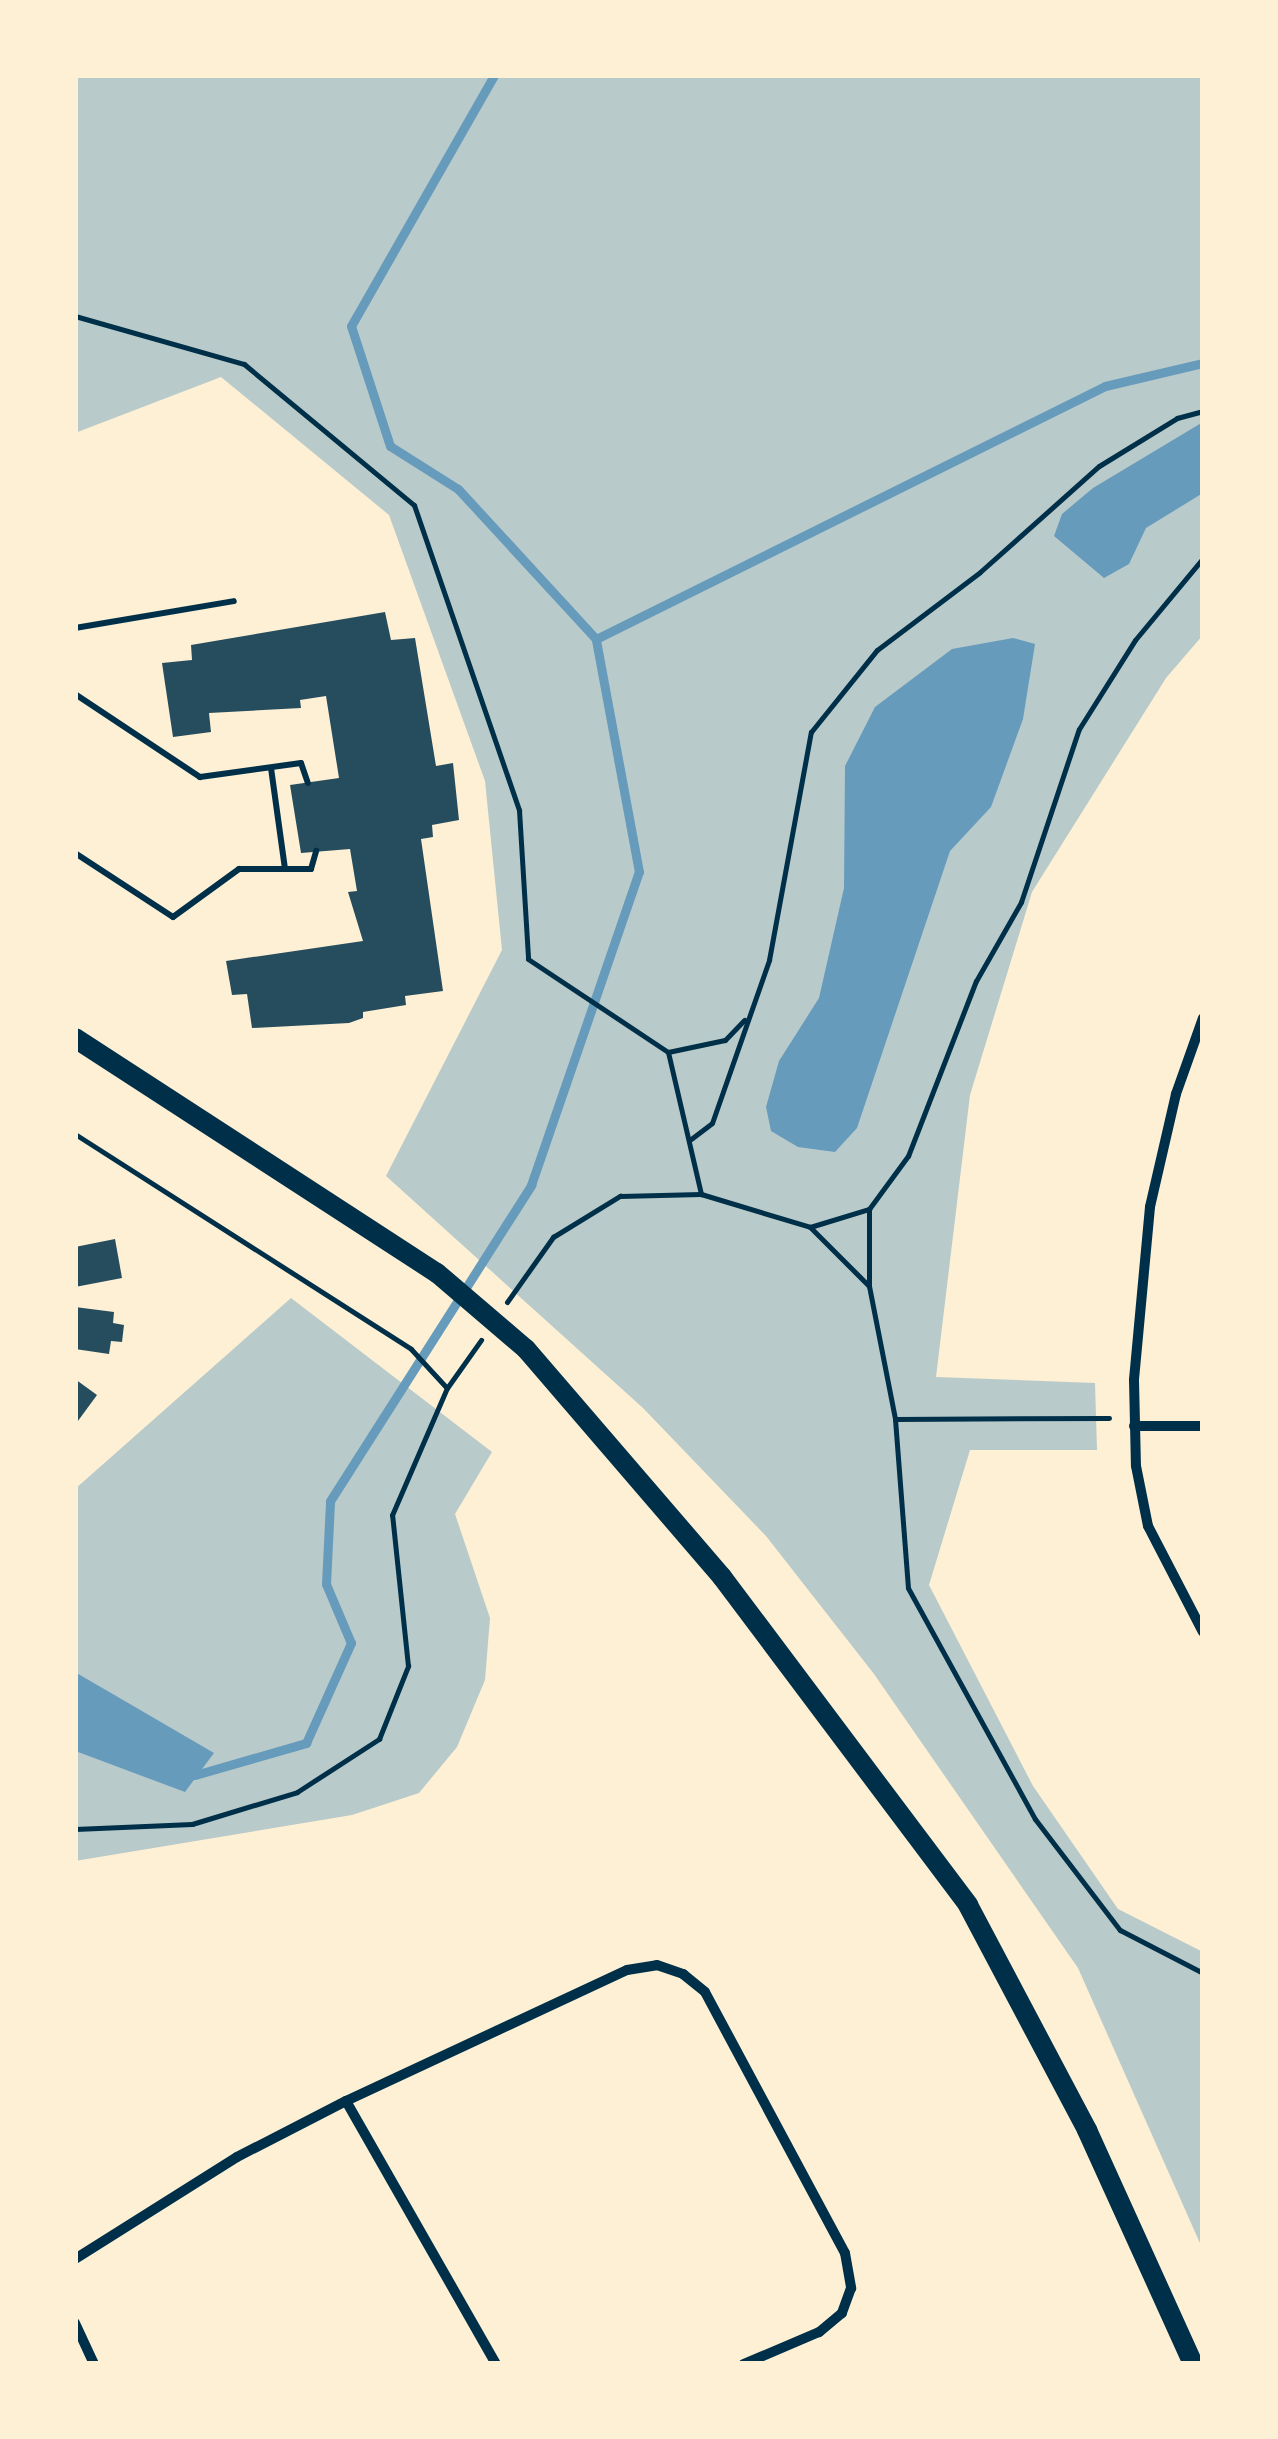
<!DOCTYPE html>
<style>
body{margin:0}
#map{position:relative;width:1278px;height:2439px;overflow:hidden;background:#fdf0d5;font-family:"Noto Serif",serif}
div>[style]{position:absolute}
.green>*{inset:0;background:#b9caca}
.water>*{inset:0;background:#669bbc}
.stream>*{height:9px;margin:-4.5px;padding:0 4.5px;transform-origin:4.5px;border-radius:4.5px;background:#669bbc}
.building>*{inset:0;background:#264d5e}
.path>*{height:5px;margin:-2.5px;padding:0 2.5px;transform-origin:2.5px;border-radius:2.5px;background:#003049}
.service>*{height:6px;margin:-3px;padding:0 3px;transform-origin:3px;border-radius:3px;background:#003049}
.minor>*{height:10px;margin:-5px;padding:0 5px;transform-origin:5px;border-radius:5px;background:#003049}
.primary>*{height:20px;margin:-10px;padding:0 10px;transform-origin:10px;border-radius:10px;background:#003049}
span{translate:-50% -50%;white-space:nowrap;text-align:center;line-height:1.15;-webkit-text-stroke:8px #fdf0d5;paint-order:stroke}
.frame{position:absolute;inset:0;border:78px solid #fdf0d5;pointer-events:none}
</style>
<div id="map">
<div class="green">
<i style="clip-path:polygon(75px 75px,1203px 75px,1203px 635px,1166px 678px,1032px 892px,970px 1095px,936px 1377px,1095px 1383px,1097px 1450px,970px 1450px,929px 1585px,1033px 1786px,1118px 1909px,1203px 1952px,1203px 2250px,1078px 1968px,874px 1674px,766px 1536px,643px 1408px,386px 1176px,502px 950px,485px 781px,389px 515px,221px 377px,75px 433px)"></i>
<i style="clip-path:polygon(291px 1298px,492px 1452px,455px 1514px,490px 1618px,485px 1680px,457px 1747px,419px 1793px,352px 1815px,75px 1861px,75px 1751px,184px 1791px,213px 1754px,75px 1672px,75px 1489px)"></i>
</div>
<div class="water">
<i style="clip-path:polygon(1203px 422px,1203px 493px,1146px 528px,1129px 564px,1104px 578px,1054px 536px,1062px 514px,1093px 488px)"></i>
<i style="clip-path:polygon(1013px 638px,1035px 644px,1023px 719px,991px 807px,950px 851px,857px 1128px,835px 1152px,798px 1147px,771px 1131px,766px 1107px,779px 1061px,819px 998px,844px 888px,845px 766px,875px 707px,952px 649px)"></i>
<i style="clip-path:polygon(75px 1672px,214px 1753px,185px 1792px,75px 1751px)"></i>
</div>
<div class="stream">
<i style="left:596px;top:639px;width:568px;rotate:-26.43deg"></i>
<i style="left:1105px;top:386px;width:101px;rotate:-13.2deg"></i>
<i style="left:195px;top:1775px;width:116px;rotate:-16.1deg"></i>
<i style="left:306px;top:1743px;width:110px;rotate:-65.8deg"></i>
<i style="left:351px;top:1643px;width:64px;rotate:-113deg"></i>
<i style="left:326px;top:1584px;width:83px;rotate:-87.2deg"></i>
<i style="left:330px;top:1501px;width:375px;rotate:-57.5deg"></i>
<i style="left:531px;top:1185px;width:331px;rotate:-71deg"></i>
<i style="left:639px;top:872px;width:237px;rotate:-100.5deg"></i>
<i style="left:596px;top:639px;width:204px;rotate:-132.6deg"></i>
<i style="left:458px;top:489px;width:80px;rotate:-147.7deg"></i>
<i style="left:390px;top:446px;width:126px;rotate:-108deg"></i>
<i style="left:351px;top:326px;width:289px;rotate:-60.3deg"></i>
</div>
<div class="building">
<i style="clip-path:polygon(385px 612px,391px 640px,415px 638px,436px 766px,453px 763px,459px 820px,432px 825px,433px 837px,421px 839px,443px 991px,405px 996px,406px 1005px,363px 1012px,363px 1018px,349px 1023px,252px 1028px,247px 994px,232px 995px,226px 961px,363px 941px,348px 892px,357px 891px,350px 849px,301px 853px,290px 785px,339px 778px,326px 696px,300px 700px,301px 708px,209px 713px,211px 732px,173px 737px,162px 663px,192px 660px,191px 645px)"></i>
<i style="clip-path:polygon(115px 1239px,122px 1278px,75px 1287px,75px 1247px)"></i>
<i style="clip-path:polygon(75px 1307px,114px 1312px,113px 1323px,124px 1325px,122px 1342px,111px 1341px,109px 1354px,75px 1349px)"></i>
<i style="clip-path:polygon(75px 1379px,97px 1395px,75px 1425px)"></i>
</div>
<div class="path">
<i style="left:75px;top:316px;width:176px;rotate:15.9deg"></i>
<i style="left:244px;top:364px;width:221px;rotate:39.7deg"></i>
<i style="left:414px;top:505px;width:323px;rotate:71deg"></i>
<i style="left:519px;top:810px;width:149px;rotate:86.5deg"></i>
<i style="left:528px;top:959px;width:168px;rotate:33.6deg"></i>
<i style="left:668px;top:1052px;width:146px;rotate:76.9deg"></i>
<i style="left:701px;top:1194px;width:114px;rotate:16.8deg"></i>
<i style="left:810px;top:1227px;width:83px;rotate:45deg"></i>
<i style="left:869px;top:1286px;width:136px;rotate:78.9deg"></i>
<i style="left:895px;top:1419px;width:169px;rotate:85.6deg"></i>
<i style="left:908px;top:1588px;width:264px;rotate:61.2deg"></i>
<i style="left:1035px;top:1819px;width:140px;rotate:52.6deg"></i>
<i style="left:1120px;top:1930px;width:93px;rotate:27.4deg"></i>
<i style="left:668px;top:1052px;width:58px;rotate:-11.9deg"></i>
<i style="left:725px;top:1040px;width:28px;rotate:-46deg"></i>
<i style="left:75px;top:1134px;width:399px;rotate:32.6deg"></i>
<i style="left:411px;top:1349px;width:53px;rotate:47.3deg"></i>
<i style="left:691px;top:1139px;width:26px;rotate:-37deg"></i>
<i style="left:712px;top:1123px;width:173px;rotate:-70.7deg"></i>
<i style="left:769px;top:960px;width:232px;rotate:-79.6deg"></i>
<i style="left:811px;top:732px;width:105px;rotate:-51.2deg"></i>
<i style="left:877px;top:650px;width:129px;rotate:-37.1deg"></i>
<i style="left:980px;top:572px;width:159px;rotate:-41.7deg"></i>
<i style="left:1099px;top:466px;width:92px;rotate:-31.6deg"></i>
<i style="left:1177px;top:418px;width:27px;rotate:-15deg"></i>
<i style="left:810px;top:1227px;width:62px;rotate:-17deg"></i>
<i style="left:869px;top:1209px;width:66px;rotate:-53.7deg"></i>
<i style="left:908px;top:1156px;width:188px;rotate:-68.8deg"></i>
<i style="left:976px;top:981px;width:91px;rotate:-60.3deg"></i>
<i style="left:1021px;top:902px;width:182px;rotate:-71.5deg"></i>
<i style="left:1079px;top:729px;width:105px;rotate:-57.8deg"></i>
<i style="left:1135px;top:640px;width:107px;rotate:-50.3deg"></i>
<i style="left:869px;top:1286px;width:77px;rotate:-90deg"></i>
<i style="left:507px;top:1302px;width:80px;rotate:-54.7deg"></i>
<i style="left:553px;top:1237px;width:79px;rotate:-31.5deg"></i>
<i style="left:620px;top:1196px;width:81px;rotate:-1.4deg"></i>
<i style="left:895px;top:1419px;width:214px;rotate:-0.3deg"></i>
<i style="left:75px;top:1829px;width:117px;rotate:-2.4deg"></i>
<i style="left:192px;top:1824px;width:110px;rotate:-16.9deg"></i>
<i style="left:297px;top:1792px;width:98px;rotate:-32.9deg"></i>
<i style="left:379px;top:1739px;width:79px;rotate:-68.3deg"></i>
<i style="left:408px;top:1666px;width:152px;rotate:-96deg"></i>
<i style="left:392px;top:1515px;width:138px;rotate:-66.6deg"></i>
<i style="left:447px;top:1388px;width:59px;rotate:-54.7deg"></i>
</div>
<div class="service">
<i style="left:75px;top:628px;width:161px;rotate:-9.6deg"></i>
<i style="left:75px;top:694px;width:150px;rotate:33.6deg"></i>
<i style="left:200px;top:777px;width:102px;rotate:-7.9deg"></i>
<i style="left:301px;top:763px;width:21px;rotate:71deg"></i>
<i style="left:271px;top:768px;width:102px;rotate:82.1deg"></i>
<i style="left:75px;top:853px;width:117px;rotate:33.1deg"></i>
<i style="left:173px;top:917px;width:82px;rotate:-36deg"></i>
<i style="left:239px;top:869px;width:72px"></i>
<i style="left:311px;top:869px;width:19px;rotate:-74deg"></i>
</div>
<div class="minor">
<i style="left:1203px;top:1018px;width:81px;rotate:109.6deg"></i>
<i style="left:1176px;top:1094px;width:116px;rotate:103deg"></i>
<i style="left:1150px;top:1207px;width:174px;rotate:95.3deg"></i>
<i style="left:1134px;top:1380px;width:86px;rotate:88.7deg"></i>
<i style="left:1136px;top:1466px;width:61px;rotate:78.7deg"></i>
<i style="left:1148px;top:1526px;width:119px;rotate:62.6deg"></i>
<i style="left:1134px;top:1426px;width:69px"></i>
<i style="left:346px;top:2101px;width:303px;rotate:60.3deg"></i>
<i style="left:75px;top:2259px;width:191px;rotate:-32.2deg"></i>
<i style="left:237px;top:2157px;width:123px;rotate:-27.2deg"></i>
<i style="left:346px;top:2101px;width:310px;rotate:-25deg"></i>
<i style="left:627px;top:1970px;width:30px;rotate:-9deg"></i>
<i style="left:657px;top:1965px;width:28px;rotate:19deg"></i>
<i style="left:683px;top:1974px;width:28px;rotate:39deg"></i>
<i style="left:705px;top:1992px;width:296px;rotate:61.8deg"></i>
<i style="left:845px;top:2253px;width:36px;rotate:80deg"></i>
<i style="left:851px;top:2288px;width:27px;rotate:110deg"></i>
<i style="left:842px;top:2313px;width:30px;rotate:140deg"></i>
<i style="left:819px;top:2332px;width:82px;rotate:156.9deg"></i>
<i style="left:75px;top:2323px;width:45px;rotate:65.1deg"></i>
</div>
<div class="primary">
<i style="left:75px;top:1038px;width:432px;rotate:33deg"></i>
<i style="left:437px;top:1273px;width:117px;rotate:40.5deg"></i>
<i style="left:526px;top:1349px;width:301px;rotate:49.3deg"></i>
<i style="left:722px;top:1577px;width:410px;rotate:53.1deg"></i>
<i style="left:968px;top:1905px;width:255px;rotate:62.1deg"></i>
<i style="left:1087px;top:2130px;width:257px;rotate:65.6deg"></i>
</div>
<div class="frame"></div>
</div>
